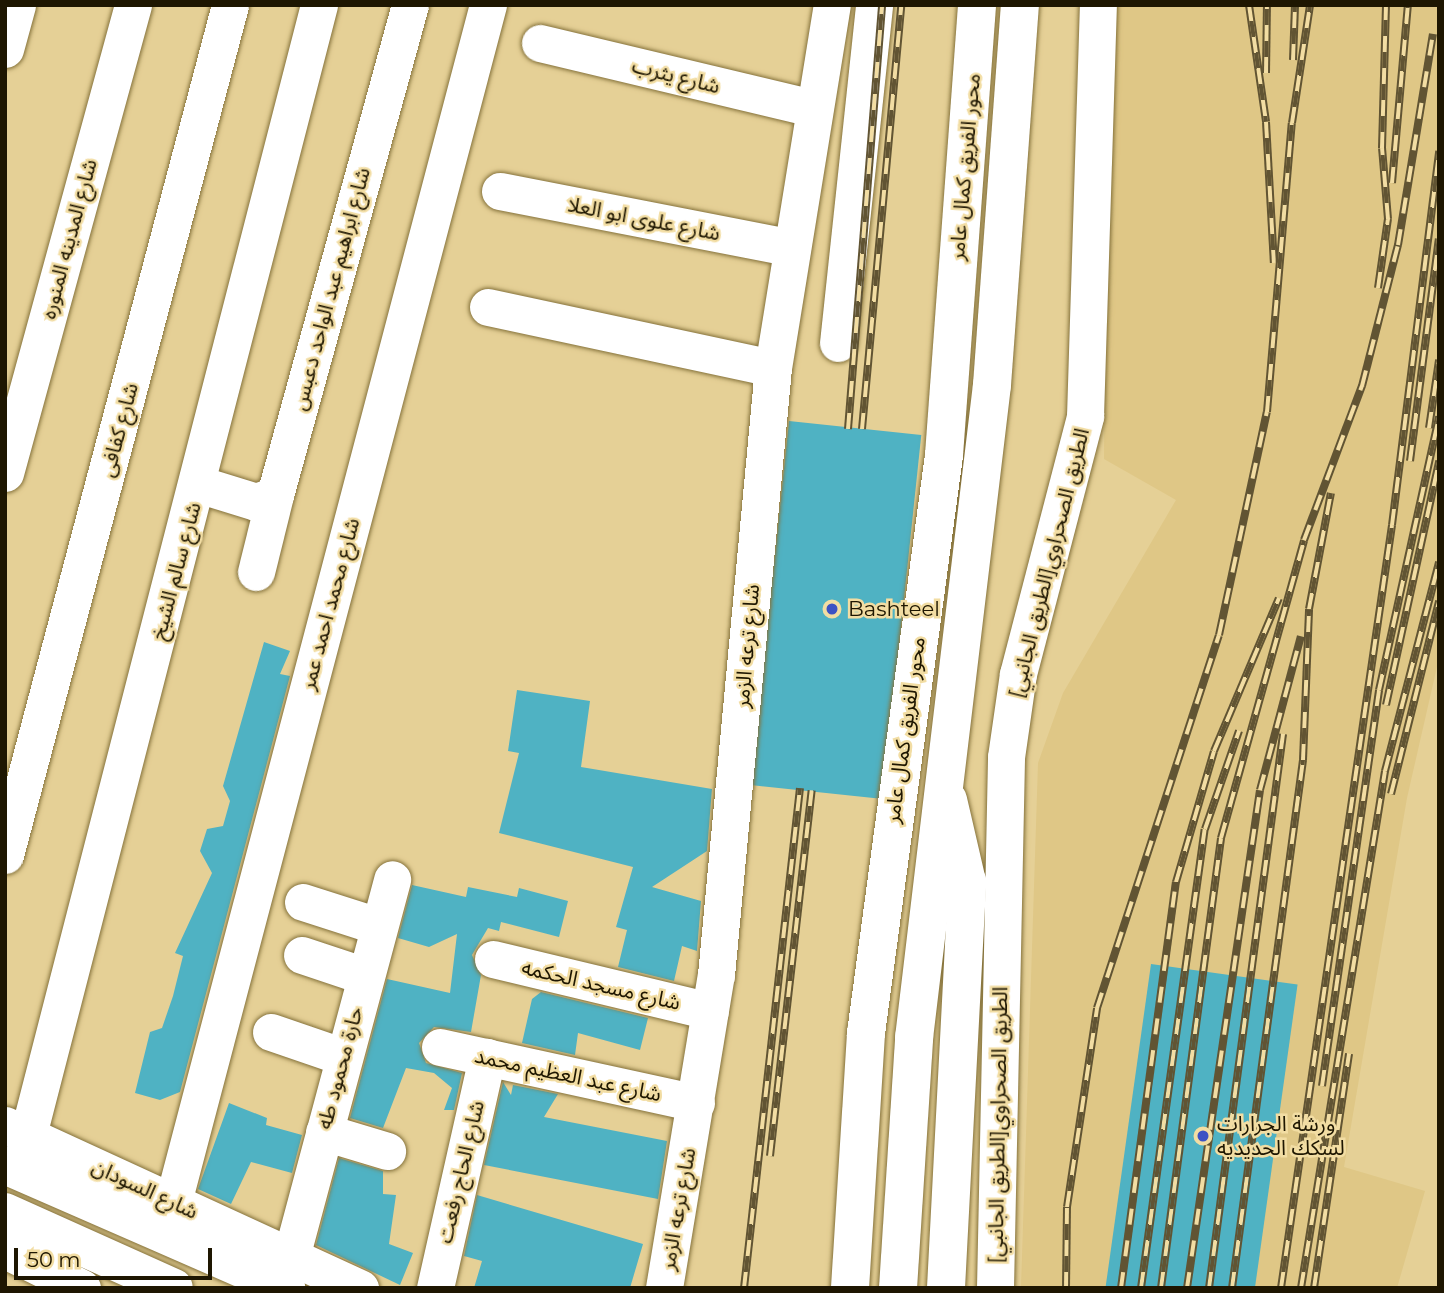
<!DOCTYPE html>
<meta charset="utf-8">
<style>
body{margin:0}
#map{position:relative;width:1444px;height:1293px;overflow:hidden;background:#e5d096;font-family:Montserrat,"Noto Sans Arabic",sans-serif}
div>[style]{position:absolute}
.built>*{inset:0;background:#dfc786}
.building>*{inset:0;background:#4fb2c3;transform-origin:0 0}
.roads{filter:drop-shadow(0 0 2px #85723b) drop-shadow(0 0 2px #85723b)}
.minor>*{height:37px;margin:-18.5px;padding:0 18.5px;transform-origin:18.5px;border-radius:18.5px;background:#fff}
.highway>*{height:38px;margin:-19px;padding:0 19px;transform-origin:19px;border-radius:19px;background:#fff}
.rail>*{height:8px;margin-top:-4px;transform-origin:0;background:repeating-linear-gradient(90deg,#f2dda3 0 16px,#615433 0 32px);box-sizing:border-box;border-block:2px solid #615433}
.dots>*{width:19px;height:19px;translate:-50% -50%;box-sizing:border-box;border:4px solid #f2dda3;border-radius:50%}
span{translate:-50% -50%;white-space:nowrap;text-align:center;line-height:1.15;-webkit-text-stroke:5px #f2dda3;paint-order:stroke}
.street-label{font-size:21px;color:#1e1601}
.poi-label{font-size:21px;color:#1e1601}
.left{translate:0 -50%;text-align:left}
.frame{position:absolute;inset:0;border:7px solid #1e1601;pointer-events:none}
.scale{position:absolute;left:14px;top:1248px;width:198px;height:32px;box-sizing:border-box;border:4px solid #1e1601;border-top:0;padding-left:9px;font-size:21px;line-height:24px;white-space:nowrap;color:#1e1601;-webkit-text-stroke:5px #f2dda3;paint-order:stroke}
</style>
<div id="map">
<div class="built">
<i style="clip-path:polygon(1108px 5px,1439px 5px,1439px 658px,1407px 798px,1344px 1167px,1425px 1191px,1397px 1288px,1021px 1288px,1038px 763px,1063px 693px,1176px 500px,1104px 459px)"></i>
</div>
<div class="building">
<i style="left:789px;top:421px;width:133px;height:366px;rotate:6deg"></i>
<i style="clip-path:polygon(264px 642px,290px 651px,280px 674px,290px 676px,180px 1092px,160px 1100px,135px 1093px,150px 1032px,162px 1028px,173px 996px,183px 956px,175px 953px,212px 873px,200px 851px,207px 829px,223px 826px,230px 801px,223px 786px)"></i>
<i style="clip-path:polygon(517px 690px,590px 701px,581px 767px,712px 789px,707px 851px,652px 887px,701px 901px,697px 951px,682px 946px,674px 981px,618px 967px,627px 930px,616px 927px,633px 867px,499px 833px,519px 753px,508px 751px)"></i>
<i style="clip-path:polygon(412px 885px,466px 897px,468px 887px,517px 897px,519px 888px,568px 901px,559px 937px,501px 922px,499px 931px,488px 928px,472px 955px,481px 975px,471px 1032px,434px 1027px,419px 1043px,426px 1063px,462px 1073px,454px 1110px,444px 1110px,452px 1088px,434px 1073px,406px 1068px,383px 1128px,350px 1118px,387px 979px,450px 993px,457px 934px,429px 947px,398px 938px)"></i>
<i style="left:1151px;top:964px;width:148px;height:327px;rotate:8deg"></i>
<i style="clip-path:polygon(541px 992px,648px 1018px,640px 1050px,578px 1033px,575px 1055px,522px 1043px,532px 999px)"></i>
<i style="clip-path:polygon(503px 1082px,511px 1095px,513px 1085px,558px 1094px,544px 1117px,667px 1141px,658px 1199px,484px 1165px)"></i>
<i style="clip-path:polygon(229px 1103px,267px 1118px,266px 1125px,302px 1135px,292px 1173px,251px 1162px,231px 1204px,198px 1189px)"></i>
<i style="clip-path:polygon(339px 1158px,383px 1171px,383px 1194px,396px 1195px,389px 1244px,413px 1253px,400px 1285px,316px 1245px)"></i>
<i style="clip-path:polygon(477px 1195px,643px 1244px,630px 1288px,474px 1288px,482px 1261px,464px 1256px)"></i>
</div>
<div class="roads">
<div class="minor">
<i style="left:540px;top:43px;width:280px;rotate:13.4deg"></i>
<i style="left:5px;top:49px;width:46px;rotate:-74.7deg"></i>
<i style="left:500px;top:191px;width:294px;rotate:11deg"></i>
<i style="left:488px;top:307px;width:291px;rotate:12.1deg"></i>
<i style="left:838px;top:343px;width:340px;rotate:-83.9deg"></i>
<i style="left:5px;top:473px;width:485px;rotate:-74.7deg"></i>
<i style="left:198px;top:484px;width:61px;rotate:17.2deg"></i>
<i style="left:256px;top:502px;width:20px;rotate:-20deg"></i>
<i style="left:275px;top:495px;width:508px;rotate:-74.6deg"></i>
<i style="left:256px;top:572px;width:79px;rotate:-76.1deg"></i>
<i style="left:5px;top:855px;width:879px;rotate:-75.17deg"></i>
<i style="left:303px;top:902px;width:79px;rotate:17.7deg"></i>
<i style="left:302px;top:955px;width:66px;rotate:18.4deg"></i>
<i style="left:493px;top:959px;width:223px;rotate:13.5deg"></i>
<i style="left:271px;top:1032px;width:77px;rotate:18.9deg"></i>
<i style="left:440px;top:1047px;width:262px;rotate:12.3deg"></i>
<i style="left:5px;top:1125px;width:391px;rotate:24.7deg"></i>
<i style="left:324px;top:1132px;width:66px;rotate:16.8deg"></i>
<i style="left:28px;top:1135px;width:1167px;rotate:-75.56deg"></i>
<i style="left:173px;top:1202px;width:1238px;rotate:-75.26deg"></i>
<i style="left:5px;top:1250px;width:86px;rotate:26.3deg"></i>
<i style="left:291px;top:1257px;width:391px;rotate:-75deg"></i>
<i style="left:435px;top:1288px;width:237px;rotate:-77.3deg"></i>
<i style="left:664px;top:1288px;width:317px;rotate:-80.6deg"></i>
<i style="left:716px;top:975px;width:610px;rotate:-84.64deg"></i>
<i style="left:773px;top:368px;width:368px;rotate:-80.8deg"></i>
<i style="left:995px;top:1288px;width:531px;rotate:-88.81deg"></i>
<i style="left:1006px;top:757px;width:84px;rotate:-81.8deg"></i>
<i style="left:1018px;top:674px;width:267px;rotate:-75.4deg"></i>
<i style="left:1085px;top:416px;width:411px;rotate:-88.2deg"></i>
</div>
<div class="highway">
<i style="left:5px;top:1165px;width:307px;rotate:23.6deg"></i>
<i style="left:5px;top:1212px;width:185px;rotate:24.2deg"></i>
<i style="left:850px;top:1288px;width:256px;rotate:-86.4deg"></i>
<i style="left:866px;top:1033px;width:583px;rotate:-82.31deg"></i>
<i style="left:944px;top:455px;width:451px;rotate:-85.8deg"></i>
<i style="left:898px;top:1288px;width:251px;rotate:-86.3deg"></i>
<i style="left:914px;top:1038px;width:658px;rotate:-83.19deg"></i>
<i style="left:992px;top:385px;width:381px;rotate:-85.8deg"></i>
<i style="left:946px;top:1288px;width:407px;rotate:-87deg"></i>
<i style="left:967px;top:882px;width:84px;rotate:-103deg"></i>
</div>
</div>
<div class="rail">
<i style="left:1249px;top:5px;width:118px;rotate:81.7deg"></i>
<i style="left:1266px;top:122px;width:141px;rotate:86.8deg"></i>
<i style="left:1293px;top:60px;width:55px;rotate:-87.9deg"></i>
<i style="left:1266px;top:73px;width:68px;rotate:-89.2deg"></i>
<i style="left:1392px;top:183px;width:179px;rotate:-84.9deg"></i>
<i style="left:1378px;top:288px;width:70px;rotate:-81.8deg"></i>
<i style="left:1388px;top:219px;width:71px;rotate:-94.8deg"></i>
<i style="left:1382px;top:148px;width:143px;rotate:-88.4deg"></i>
<i style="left:1429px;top:428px;width:69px;rotate:-81.6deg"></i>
<i style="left:848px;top:429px;width:425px;rotate:-85.4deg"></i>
<i style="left:862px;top:429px;width:426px;rotate:-84.7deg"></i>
<i style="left:1410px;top:461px;width:224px;rotate:-82.6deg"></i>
<i style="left:1386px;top:705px;width:250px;rotate:-77.7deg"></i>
<i style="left:1391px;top:794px;width:199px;rotate:-76deg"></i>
<i style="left:1322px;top:1086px;width:400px;rotate:-81.8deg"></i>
<i style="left:1379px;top:690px;width:280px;rotate:-77.6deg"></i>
<i style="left:770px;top:1156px;width:368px;rotate:-83.5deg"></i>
<i style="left:744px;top:1288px;width:503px;rotate:-83.61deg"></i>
<i style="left:1066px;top:1288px;width:81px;rotate:-89.3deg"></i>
<i style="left:1067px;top:1207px;width:201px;rotate:-81.4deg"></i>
<i style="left:1097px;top:1008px;width:392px;rotate:-71.9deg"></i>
<i style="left:1219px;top:635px;width:228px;rotate:-77.9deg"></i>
<i style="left:1267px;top:412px;width:290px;rotate:-85.1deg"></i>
<i style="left:1292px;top:123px;width:119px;rotate:-81.3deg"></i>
<i style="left:1121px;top:1288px;width:410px;rotate:-82.3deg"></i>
<i style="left:1176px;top:882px;width:136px;rotate:-73.8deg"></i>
<i style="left:1214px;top:751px;width:166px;rotate:-67deg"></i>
<i style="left:1141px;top:1288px;width:463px;rotate:-82.1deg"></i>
<i style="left:1205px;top:829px;width:104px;rotate:-70.9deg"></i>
<i style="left:1161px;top:1288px;width:454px;rotate:-82.4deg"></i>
<i style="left:1221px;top:838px;width:309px;rotate:-74.4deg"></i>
<i style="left:1304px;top:540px;width:165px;rotate:-69.4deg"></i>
<i style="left:1362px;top:386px;width:146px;rotate:-75.7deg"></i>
<i style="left:1398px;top:245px;width:214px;rotate:-80.6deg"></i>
<i style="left:1187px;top:1288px;width:503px;rotate:-81.66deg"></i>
<i style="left:1260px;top:790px;width:159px;rotate:-75.1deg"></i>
<i style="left:1209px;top:1288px;width:559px;rotate:-82.39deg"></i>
<i style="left:1232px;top:1288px;width:533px;rotate:-82.34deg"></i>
<i style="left:1303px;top:760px;width:151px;rotate:-87.7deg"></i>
<i style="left:1309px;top:609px;width:118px;rotate:-79.3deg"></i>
<i style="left:1281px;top:1288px;width:771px;rotate:-81.72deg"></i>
<i style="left:1392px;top:525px;width:377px;rotate:-82.8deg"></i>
<i style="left:1301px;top:1288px;width:524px;rotate:-80.77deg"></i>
<i style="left:1385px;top:771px;width:216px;rotate:-75.5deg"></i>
<i style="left:1314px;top:1288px;width:237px;rotate:-81.5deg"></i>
</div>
<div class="dots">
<i style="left:832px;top:609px;background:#3c52c4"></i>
<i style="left:1203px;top:1136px;background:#3c52c4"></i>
</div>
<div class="street-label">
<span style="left:676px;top:76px;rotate:14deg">شارع يثرب</span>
<span style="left:965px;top:167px;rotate:-85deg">محور الفريق كمال عامر</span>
<span style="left:644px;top:219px;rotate:11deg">شارع علوى ابو العلا</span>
<span style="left:69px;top:239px;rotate:-75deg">شارع المدينه المنوره</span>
<span style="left:331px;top:289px;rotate:-75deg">شارع ابراهيم عبد الواحد دعبس</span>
<span style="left:119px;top:430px;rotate:-75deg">شارع كفافى</span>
<span style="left:1049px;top:563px;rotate:-76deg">الطريق الصحراوي[الطريق الجانبي]</span>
<span style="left:176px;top:571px;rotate:-75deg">شارع سالم الشيخ</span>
<span style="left:330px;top:604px;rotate:-75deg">شارع محمد احمد عمر</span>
<span style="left:747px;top:646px;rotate:-85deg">شارع ترعه الزمر</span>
<span style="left:905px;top:730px;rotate:-82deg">محور الفريق كمال عامر</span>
<span style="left:601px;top:985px;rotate:13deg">شارع مسجد الحكمه</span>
<span style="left:340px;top:1068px;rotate:-75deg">حارة محمود طه</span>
<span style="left:568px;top:1075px;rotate:12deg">شارع عبد العظيم محمد</span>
<span style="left:998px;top:1125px;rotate:-89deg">الطريق الصحراوي[الطريق الجانبي]</span>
<span style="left:461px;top:1172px;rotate:-77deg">شارع الحاج رفعت</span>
<span style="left:145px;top:1189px;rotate:25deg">شارع السودان</span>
<span style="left:678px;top:1209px;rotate:-80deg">شارع ترعه الزمر</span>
</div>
<div class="poi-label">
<span class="left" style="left:848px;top:609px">Bashteel</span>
<span class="left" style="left:1217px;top:1136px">ورشة الجرارات<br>لسكك الحديديه</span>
</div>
<div class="frame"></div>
<div class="scale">50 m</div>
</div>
